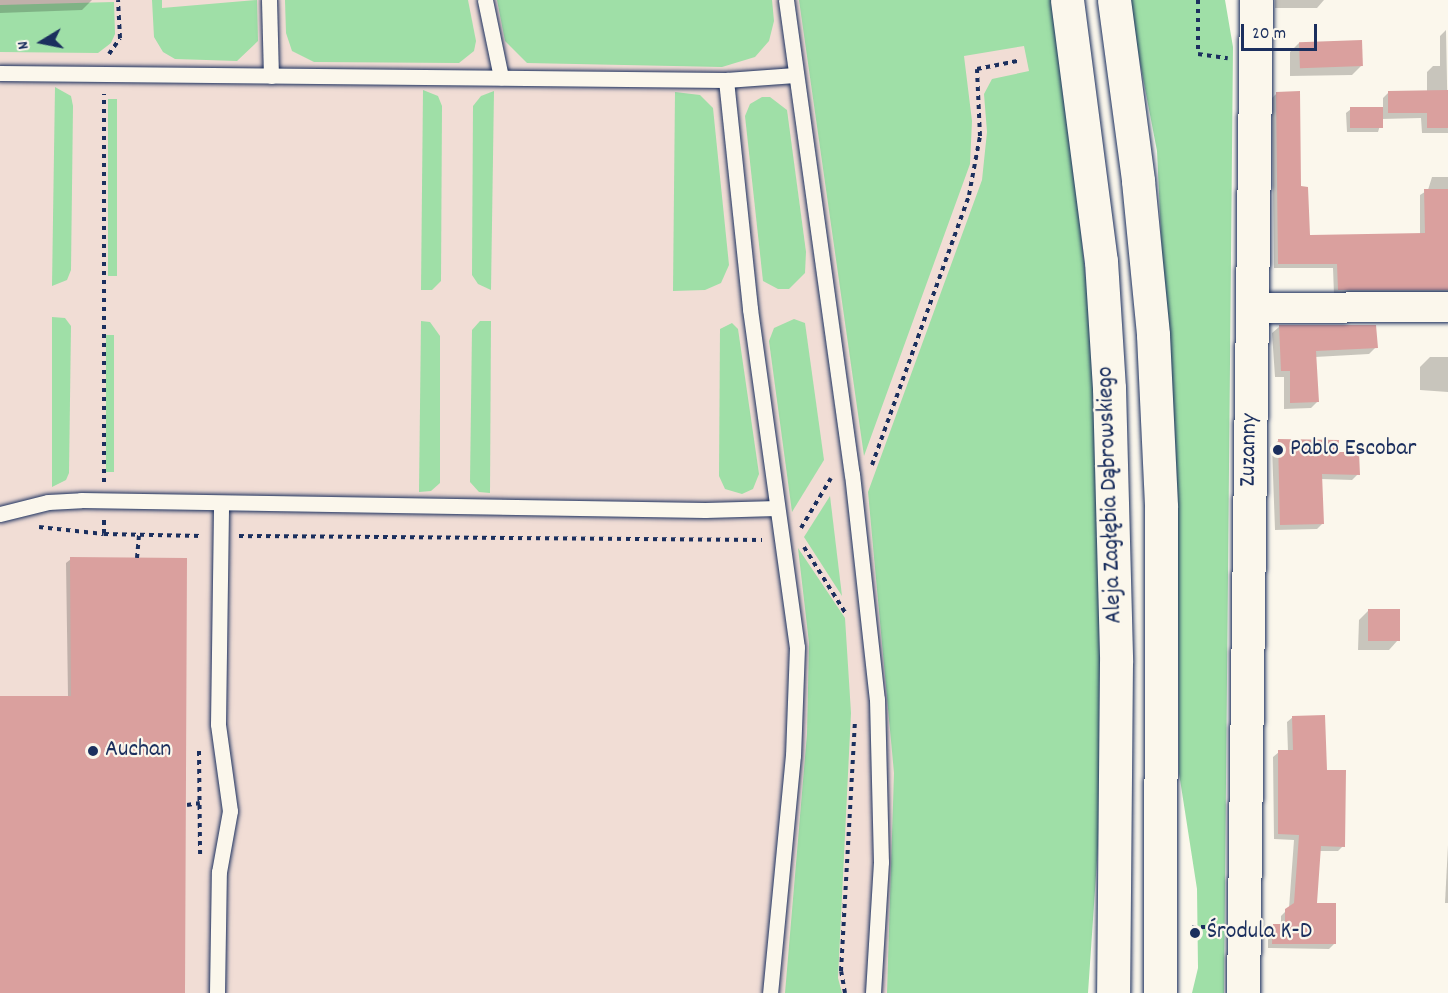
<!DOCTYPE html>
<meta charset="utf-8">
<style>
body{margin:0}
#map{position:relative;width:1448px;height:993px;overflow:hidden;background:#fbf7ec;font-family:Dekko,sans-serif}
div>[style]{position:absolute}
.built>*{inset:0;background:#f1ddd5}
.green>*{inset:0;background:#9fdfa7;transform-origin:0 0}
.shadow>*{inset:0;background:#0003}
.building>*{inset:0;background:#daa09e;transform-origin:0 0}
.path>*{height:4px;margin-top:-2px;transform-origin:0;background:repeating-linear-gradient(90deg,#1b2f5e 0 4.5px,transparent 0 9px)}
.roads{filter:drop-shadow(0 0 2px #1b2f5e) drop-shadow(0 0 2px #1b2f5e)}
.service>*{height:15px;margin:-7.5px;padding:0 7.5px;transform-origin:7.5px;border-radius:7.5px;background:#fbf7ec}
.minor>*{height:30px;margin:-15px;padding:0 15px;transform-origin:15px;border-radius:15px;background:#fbf7ec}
.tertiary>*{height:33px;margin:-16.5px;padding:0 16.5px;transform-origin:16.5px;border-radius:16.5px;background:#fbf7ec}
.primary>*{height:33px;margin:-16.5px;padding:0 16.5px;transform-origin:16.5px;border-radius:16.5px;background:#fbf7ec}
.dots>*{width:16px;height:16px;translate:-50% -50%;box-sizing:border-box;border:3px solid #fbf7ec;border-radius:50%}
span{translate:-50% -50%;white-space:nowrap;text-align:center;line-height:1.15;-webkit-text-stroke:4.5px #fbf7ec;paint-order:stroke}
.street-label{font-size:24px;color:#1b2f5e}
.poi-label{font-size:24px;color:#1b2f5e}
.left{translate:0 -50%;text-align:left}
.north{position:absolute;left:12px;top:12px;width:60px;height:60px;-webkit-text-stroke:4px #fbf7ec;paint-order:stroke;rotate:260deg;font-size:16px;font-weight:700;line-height:24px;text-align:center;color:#1b2f5e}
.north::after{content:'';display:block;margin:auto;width:21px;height:27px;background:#1b2f5e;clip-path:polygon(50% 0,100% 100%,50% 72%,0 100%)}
.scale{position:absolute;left:1241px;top:24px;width:76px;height:27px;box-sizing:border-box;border:3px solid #1b2f5e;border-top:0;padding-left:8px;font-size:18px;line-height:21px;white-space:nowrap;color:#1b2f5e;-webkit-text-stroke:4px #fbf7ec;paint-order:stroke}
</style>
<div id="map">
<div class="built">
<i style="clip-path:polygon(0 0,1051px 0,1073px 156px,1091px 329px,1088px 993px,0 993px)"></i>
</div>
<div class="green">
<i style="clip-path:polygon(152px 0,162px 0,162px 8px,257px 0,258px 41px,237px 61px,175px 59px,163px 52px,154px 37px)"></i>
<i style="clip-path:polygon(285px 0,468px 0,476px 41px,474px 51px,459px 63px,314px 62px,292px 51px,286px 33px)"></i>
<i style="clip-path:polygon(497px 0,772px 0,774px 21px,769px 41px,755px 57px,722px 67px,527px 63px,505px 41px)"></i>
<i style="clip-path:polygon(799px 0,1051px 0,1073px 156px,1091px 329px,1100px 559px,1100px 816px,1088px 993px,887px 993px,894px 773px,868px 492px,982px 180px,987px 132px,984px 94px,992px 79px,1029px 71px,1024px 46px,964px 56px,972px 121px,970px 164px,864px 456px)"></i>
<i style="clip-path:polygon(1128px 0,1225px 0,1233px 47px,1224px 993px,1192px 993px,1198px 968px,1197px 889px,1179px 773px,1178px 591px,1157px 151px)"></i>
<i style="clip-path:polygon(114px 2px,115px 34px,111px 43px,98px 53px,0 52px,0 5px)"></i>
<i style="clip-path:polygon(55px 87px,71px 96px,73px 106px,71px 270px,67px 280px,52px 286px)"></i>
<i style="clip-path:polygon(423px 90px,438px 96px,442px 106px,441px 281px,432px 290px,421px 290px)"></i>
<i style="clip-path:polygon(494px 91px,491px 290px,478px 284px,472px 275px,473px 106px,481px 96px)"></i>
<i style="clip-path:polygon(675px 92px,700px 95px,713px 108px,729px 265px,721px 283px,705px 290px,673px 291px)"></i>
<i style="clip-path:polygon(762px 97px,770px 97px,787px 110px,806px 252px,805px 273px,789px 289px,778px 289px,763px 281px,745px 116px,750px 104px)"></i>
<i style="left:108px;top:99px;width:9px;height:177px"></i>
<i style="clip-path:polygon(52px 317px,65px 318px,71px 326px,69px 473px,66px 480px,52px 487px)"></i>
<i style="clip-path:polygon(794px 319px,805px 323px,824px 460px,792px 512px,769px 341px,774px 328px)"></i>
<i style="clip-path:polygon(421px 321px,430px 322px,440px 336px,440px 483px,431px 491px,419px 492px)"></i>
<i style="clip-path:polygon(480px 321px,491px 321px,490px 493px,479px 492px,470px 482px,472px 330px)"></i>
<i style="clip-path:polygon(732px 323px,738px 329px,759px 474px,753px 489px,742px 494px,725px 489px,719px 476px,720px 329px)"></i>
<i style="left:106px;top:335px;width:8px;height:137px"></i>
<i style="clip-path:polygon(830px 496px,842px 596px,804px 537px)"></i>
<i style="clip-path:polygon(798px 548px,845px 618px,851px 713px,838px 978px,842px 993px,785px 993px,807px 734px,809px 643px)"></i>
</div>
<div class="shadow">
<i style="clip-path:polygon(0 0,92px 0,82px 10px,0 13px)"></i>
<i style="clip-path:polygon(1275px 0,1324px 0,1317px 8px,1275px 8px)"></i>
<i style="clip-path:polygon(1446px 30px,1448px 133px,1422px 133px,1421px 118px,1382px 119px,1378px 132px,1347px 132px,1346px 113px,1351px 109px,1383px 109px,1383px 98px,1389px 92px,1427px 91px,1427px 72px,1433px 66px,1440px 66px,1440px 36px)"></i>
<i style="clip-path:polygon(1299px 43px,1361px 66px,1352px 75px,1290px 76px,1290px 52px)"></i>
<i style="clip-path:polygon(1277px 93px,1309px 237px,1420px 234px,1420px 195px,1428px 190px,1432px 177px,1448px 177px,1448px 295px,1334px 295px,1333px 268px,1274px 268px,1272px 98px)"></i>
<i style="clip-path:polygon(1279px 327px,1376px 347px,1369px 354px,1315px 357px,1318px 401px,1311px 408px,1284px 409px,1284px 377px,1275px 377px,1272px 333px)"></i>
<i style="clip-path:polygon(1430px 357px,1448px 357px,1448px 392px,1420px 390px,1420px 367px)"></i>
<i style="clip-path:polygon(1278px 441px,1337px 453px,1358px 474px,1352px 480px,1321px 479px,1323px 523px,1317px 529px,1275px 530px,1272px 447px)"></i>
<i style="clip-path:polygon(71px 559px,184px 993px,0 993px,0 697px,68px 697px,66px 563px)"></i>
<i style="clip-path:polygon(1368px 611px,1398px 640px,1389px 650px,1358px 650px,1359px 620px)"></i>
<i style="clip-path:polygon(1293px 717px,1322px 812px,1343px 846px,1338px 851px,1319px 851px,1315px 904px,1334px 944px,1329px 949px,1268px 948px,1268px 930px,1281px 925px,1281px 916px,1289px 908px,1294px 840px,1274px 839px,1273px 757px,1279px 752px,1288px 752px,1287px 722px)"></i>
<i style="clip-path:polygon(1448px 845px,1448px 903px,1445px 903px)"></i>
</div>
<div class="building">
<i style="left:1362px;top:40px;width:26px;height:63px;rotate:88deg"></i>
<i style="clip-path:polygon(1448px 90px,1448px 128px,1427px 128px,1427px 113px,1388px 113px,1388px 91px)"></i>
<i style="clip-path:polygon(1300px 91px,1301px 186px,1308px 187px,1310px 235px,1425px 233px,1424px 189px,1448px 189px,1448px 290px,1338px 290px,1337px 264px,1278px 264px,1276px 92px)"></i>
<i style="left:1383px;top:107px;width:21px;height:33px;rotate:90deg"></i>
<i style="clip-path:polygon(1279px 325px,1376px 325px,1378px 348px,1316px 351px,1319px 402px,1290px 403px,1290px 371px,1281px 371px)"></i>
<i style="clip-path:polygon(1278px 439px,1339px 440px,1338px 452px,1359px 452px,1360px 475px,1322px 474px,1324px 524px,1280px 525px)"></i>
<i style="clip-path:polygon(70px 557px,187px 558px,185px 993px,0 993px,0 696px,71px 696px)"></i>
<i style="left:1368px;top:609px;width:32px;height:32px"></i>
<i style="clip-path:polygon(1325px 715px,1327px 770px,1346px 770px,1345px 847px,1321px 846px,1317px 903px,1336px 903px,1336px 944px,1272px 944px,1273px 924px,1285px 924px,1285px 909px,1294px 903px,1299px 835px,1278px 834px,1278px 750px,1293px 750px,1292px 716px)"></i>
</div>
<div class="path">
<i style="left:1198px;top:0;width:54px;rotate:90deg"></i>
<i style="left:1198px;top:54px;width:30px;rotate:8deg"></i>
<i style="left:109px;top:54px;width:19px;rotate:-55deg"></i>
<i style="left:120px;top:38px;width:38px;rotate:-93deg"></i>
<i style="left:872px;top:465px;width:287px;rotate:-70.2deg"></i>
<i style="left:969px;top:195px;width:60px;rotate:-79.4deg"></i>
<i style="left:980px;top:136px;width:67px;rotate:-92.6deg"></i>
<i style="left:977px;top:69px;width:41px;rotate:-11.3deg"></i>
<i style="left:104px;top:482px;width:388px;rotate:-90deg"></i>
<i style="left:104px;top:520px;width:14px;rotate:90deg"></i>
<i style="left:104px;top:534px;width:98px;rotate:1.2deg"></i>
<i style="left:39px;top:527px;width:65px;rotate:6.1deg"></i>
<i style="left:801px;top:528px;width:58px;rotate:-59deg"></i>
<i style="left:239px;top:536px;width:523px;rotate:0.44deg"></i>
<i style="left:804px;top:547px;width:79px;rotate:57.9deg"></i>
<i style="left:137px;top:558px;width:23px;rotate:-85deg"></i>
<i style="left:199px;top:751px;width:103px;rotate:89.4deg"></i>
<i style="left:187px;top:805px;width:13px;rotate:-9deg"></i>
<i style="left:1192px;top:927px;width:24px"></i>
<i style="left:845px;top:993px;width:22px;rotate:-100deg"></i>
<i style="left:841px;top:971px;width:248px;rotate:-86.8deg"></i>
</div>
<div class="roads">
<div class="service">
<i style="left:269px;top:0;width:76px;rotate:88.5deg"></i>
<i style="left:485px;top:0;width:79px;rotate:78.3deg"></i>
<i style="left:786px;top:0;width:479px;rotate:82.1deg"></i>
<i style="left:852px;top:474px;width:226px;rotate:83.7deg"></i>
<i style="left:877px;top:699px;width:163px;rotate:88.6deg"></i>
<i style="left:881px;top:862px;width:131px;rotate:93.5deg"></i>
<i style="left:0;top:73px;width:726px;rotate:0.55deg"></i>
<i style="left:726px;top:80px;width:69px;rotate:-4.1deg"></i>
<i style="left:726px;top:80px;width:230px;rotate:84deg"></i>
<i style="left:750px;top:309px;width:341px;rotate:82.1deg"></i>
<i style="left:797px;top:647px;width:108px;rotate:92.1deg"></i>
<i style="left:793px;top:755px;width:239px;rotate:95.5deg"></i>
<i style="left:0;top:514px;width:49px;rotate:-14deg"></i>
<i style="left:48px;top:502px;width:33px;rotate:-3deg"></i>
<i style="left:81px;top:500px;width:624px;rotate:0.92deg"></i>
<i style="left:705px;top:510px;width:72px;rotate:-1.6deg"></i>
<i style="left:217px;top:993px;width:121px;rotate:-89.1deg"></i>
<i style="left:219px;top:872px;width:62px;rotate:-79.8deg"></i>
<i style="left:230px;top:811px;width:88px;rotate:-97.9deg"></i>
<i style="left:218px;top:724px;width:221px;rotate:-89.2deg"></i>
</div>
<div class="minor">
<i style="left:1252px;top:308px;width:196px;rotate:-0.3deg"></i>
</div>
<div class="tertiary">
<i style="left:1243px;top:993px;width:993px;rotate:-89.25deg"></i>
</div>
<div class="primary">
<i style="left:1067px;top:0;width:263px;rotate:82.6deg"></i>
<i style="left:1101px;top:261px;width:127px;rotate:86.4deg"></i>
<i style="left:1109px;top:388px;width:274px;rotate:88.5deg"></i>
<i style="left:1116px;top:662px;width:331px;rotate:90.5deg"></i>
<i style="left:1114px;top:0;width:183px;rotate:82.4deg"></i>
<i style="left:1138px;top:181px;width:155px;rotate:84.4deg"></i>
<i style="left:1153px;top:335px;width:172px;rotate:87.3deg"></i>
<i style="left:1161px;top:507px;width:486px;rotate:90.1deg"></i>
</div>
</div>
<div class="dots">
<i style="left:1278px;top:450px;background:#1b2f5e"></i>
<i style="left:93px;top:751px;background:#1b2f5e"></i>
<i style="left:1195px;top:933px;background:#1b2f5e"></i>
</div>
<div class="street-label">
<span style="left:1250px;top:450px;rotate:-89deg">Zuzanny</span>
<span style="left:1111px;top:495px;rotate:-92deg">Aleja Zagłębia Dąbrowskiego</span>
</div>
<div class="poi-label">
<span class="left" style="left:1290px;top:450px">Pablo Escobar</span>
<span class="left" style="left:105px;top:751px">Auchan</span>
<span class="left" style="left:1207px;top:933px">Środula K-D</span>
</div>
<div class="north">N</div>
<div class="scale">20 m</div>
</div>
